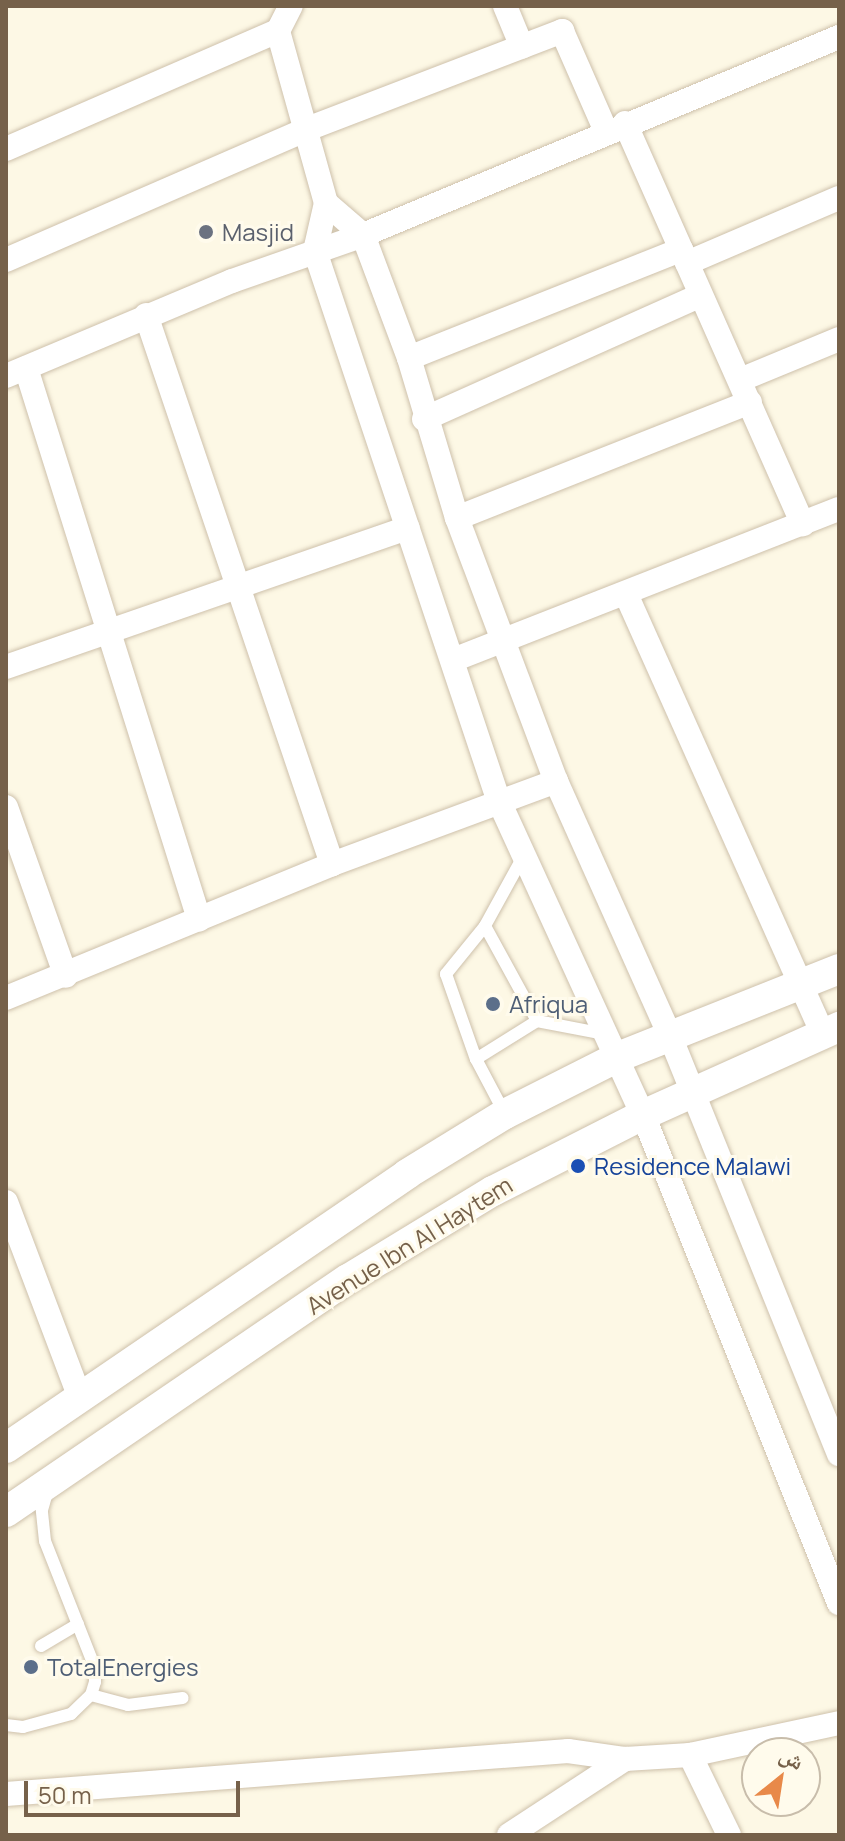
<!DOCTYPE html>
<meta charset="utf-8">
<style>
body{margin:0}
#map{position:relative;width:845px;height:1841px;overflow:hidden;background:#fdf8e5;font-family:Manrope,"Noto Naskh Arabic",sans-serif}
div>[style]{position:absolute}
.roads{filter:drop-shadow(0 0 2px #cec1ab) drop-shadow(0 0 2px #cec1ab)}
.service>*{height:12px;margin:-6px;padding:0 6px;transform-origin:6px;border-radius:6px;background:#fff}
.minor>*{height:24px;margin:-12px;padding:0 12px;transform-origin:12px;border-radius:12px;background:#fff}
.tertiary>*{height:30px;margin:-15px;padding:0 15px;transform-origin:15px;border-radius:15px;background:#fff}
.dots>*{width:22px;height:22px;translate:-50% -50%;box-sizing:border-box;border:4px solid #fffbec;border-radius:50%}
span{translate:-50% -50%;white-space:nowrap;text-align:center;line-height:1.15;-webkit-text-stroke:6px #fffbec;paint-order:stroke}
.worship-label{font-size:24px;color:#5b616d}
.left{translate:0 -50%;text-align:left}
.service-label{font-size:24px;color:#4e5e75}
.transit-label{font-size:24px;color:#164399}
.street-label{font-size:24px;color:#76614a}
.frame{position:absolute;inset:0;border:8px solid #76614a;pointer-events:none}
.north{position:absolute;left:741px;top:1737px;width:80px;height:80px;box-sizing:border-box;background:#fffbec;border:2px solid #c8bdab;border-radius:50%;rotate:30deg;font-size:22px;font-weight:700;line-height:32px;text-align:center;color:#76614a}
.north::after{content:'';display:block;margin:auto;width:28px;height:36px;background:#e88949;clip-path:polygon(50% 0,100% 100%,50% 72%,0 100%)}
.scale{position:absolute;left:24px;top:1781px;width:216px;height:36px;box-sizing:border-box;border:4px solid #76614a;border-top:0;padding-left:10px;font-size:24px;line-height:28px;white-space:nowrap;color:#76614a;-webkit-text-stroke:6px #fffbec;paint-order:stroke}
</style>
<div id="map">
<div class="roads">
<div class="service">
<i style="left:524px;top:855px;width:81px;rotate:118.8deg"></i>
<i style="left:485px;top:926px;width:108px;rotate:61.3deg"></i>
<i style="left:537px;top:1021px;width:68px;rotate:11deg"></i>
<i style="left:485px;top:926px;width:62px;rotate:129.1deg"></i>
<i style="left:446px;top:974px;width:90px;rotate:70.6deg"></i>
<i style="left:476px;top:1059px;width:60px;rotate:62.2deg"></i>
<i style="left:476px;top:1059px;width:72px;rotate:-31.9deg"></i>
<i style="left:41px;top:1646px;width:43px;rotate:-30.7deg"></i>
<i style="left:91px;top:1695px;width:38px;rotate:15deg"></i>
<i style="left:128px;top:1705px;width:55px;rotate:-7.3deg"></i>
<i style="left:6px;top:1725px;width:17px;rotate:7deg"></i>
<i style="left:23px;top:1727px;width:50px;rotate:-15.2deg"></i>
<i style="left:71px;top:1714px;width:28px;rotate:-44deg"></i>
<i style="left:91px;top:1695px;width:14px;rotate:-73deg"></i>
<i style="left:95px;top:1682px;width:14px;rotate:-90deg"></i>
<i style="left:95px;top:1668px;width:136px;rotate:-111.5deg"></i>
<i style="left:45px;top:1541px;width:31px;rotate:-96deg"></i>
<i style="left:42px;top:1510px;width:22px;rotate:-74deg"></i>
</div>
<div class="minor">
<i style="left:505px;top:6px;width:44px;rotate:67.5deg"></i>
<i style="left:278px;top:31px;width:28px;rotate:-63deg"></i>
<i style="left:625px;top:123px;width:439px;rotate:66.1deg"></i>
<i style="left:6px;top:149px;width:296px;rotate:-23.5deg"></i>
<i style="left:278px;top:31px;width:179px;rotate:74.4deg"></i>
<i style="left:326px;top:203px;width:49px;rotate:102.9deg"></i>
<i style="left:315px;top:251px;width:578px;rotate:71.53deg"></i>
<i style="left:498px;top:799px;width:348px;rotate:65.4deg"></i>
<i style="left:643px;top:1115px;width:526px;rotate:68.12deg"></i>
<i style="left:326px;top:203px;width:49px;rotate:40.9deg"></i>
<i style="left:363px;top:235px;width:131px;rotate:69.5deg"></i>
<i style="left:409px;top:358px;width:167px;rotate:73.3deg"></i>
<i style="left:457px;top:518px;width:281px;rotate:69.4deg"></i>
<i style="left:556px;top:781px;width:279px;rotate:65.9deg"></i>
<i style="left:670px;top:1036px;width:451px;rotate:68deg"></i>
<i style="left:6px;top:260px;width:323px;rotate:-23.5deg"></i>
<i style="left:302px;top:131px;width:279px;rotate:-21deg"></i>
<i style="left:562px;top:31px;width:109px;rotate:66.3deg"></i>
<i style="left:687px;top:263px;width:165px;rotate:-23.2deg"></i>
<i style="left:146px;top:315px;width:580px;rotate:71.28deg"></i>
<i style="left:409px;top:358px;width:293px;rotate:-21.7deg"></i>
<i style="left:26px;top:368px;width:578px;rotate:72.57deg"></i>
<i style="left:6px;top:376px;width:245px;rotate:-22.8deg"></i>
<i style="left:232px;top:281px;width:139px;rotate:-19.3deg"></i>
<i style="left:363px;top:235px;width:516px;rotate:-22.59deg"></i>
<i style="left:740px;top:380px;width:107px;rotate:-22.5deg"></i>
<i style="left:424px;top:419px;width:303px;rotate:-24.1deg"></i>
<i style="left:457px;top:518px;width:315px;rotate:-21.6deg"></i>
<i style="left:626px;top:594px;width:482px;rotate:65.9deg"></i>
<i style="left:453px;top:660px;width:414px;rotate:-21.4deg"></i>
<i style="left:6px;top:667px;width:425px;rotate:-19.1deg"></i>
<i style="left:6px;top:807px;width:179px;rotate:70.5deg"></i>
<i style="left:6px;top:998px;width:352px;rotate:-22.3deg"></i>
<i style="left:332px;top:864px;width:239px;rotate:-20.3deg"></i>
<i style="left:6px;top:1202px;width:210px;rotate:69.3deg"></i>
<i style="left:690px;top:1755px;width:89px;rotate:64deg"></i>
<i style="left:6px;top:1794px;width:564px;rotate:-4.38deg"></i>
<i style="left:568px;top:1751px;width:58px;rotate:8deg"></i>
<i style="left:625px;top:1759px;width:65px;rotate:-3.5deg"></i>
<i style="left:690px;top:1755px;width:152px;rotate:-12.1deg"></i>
<i style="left:509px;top:1835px;width:139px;rotate:-33.2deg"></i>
</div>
<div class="tertiary">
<i style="left:6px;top:1448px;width:486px;rotate:-34.3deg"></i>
<i style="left:407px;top:1174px;width:115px;rotate:-31.5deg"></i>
<i style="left:505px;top:1114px;width:127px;rotate:-26.8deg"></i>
<i style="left:618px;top:1057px;width:238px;rotate:-21.7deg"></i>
<i style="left:6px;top:1512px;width:414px;rotate:-34.3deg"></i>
<i style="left:348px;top:1279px;width:170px;rotate:-31.3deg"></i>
<i style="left:493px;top:1191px;width:168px;rotate:-26.9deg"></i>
<i style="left:643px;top:1115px;width:215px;rotate:-24.2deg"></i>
</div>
</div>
<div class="dots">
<i style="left:206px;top:232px;background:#6b7280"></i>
<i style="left:493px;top:1004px;background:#5c6f8a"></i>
<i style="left:578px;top:1166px;background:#1a4fb4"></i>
<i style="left:31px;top:1667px;background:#5c6f8a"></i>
</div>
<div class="worship-label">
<span class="left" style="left:222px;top:232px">Masjid</span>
</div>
<div class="service-label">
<span class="left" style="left:509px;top:1004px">Afriqua</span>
<span class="left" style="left:47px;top:1667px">TotalEnergies</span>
</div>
<div class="transit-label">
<span class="left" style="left:594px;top:1166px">Residence Malawi</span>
</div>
<div class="street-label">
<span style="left:409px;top:1245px;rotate:-32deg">Avenue Ibn Al Haytem</span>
</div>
<div class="frame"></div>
<div class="north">ش</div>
<div class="scale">50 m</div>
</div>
